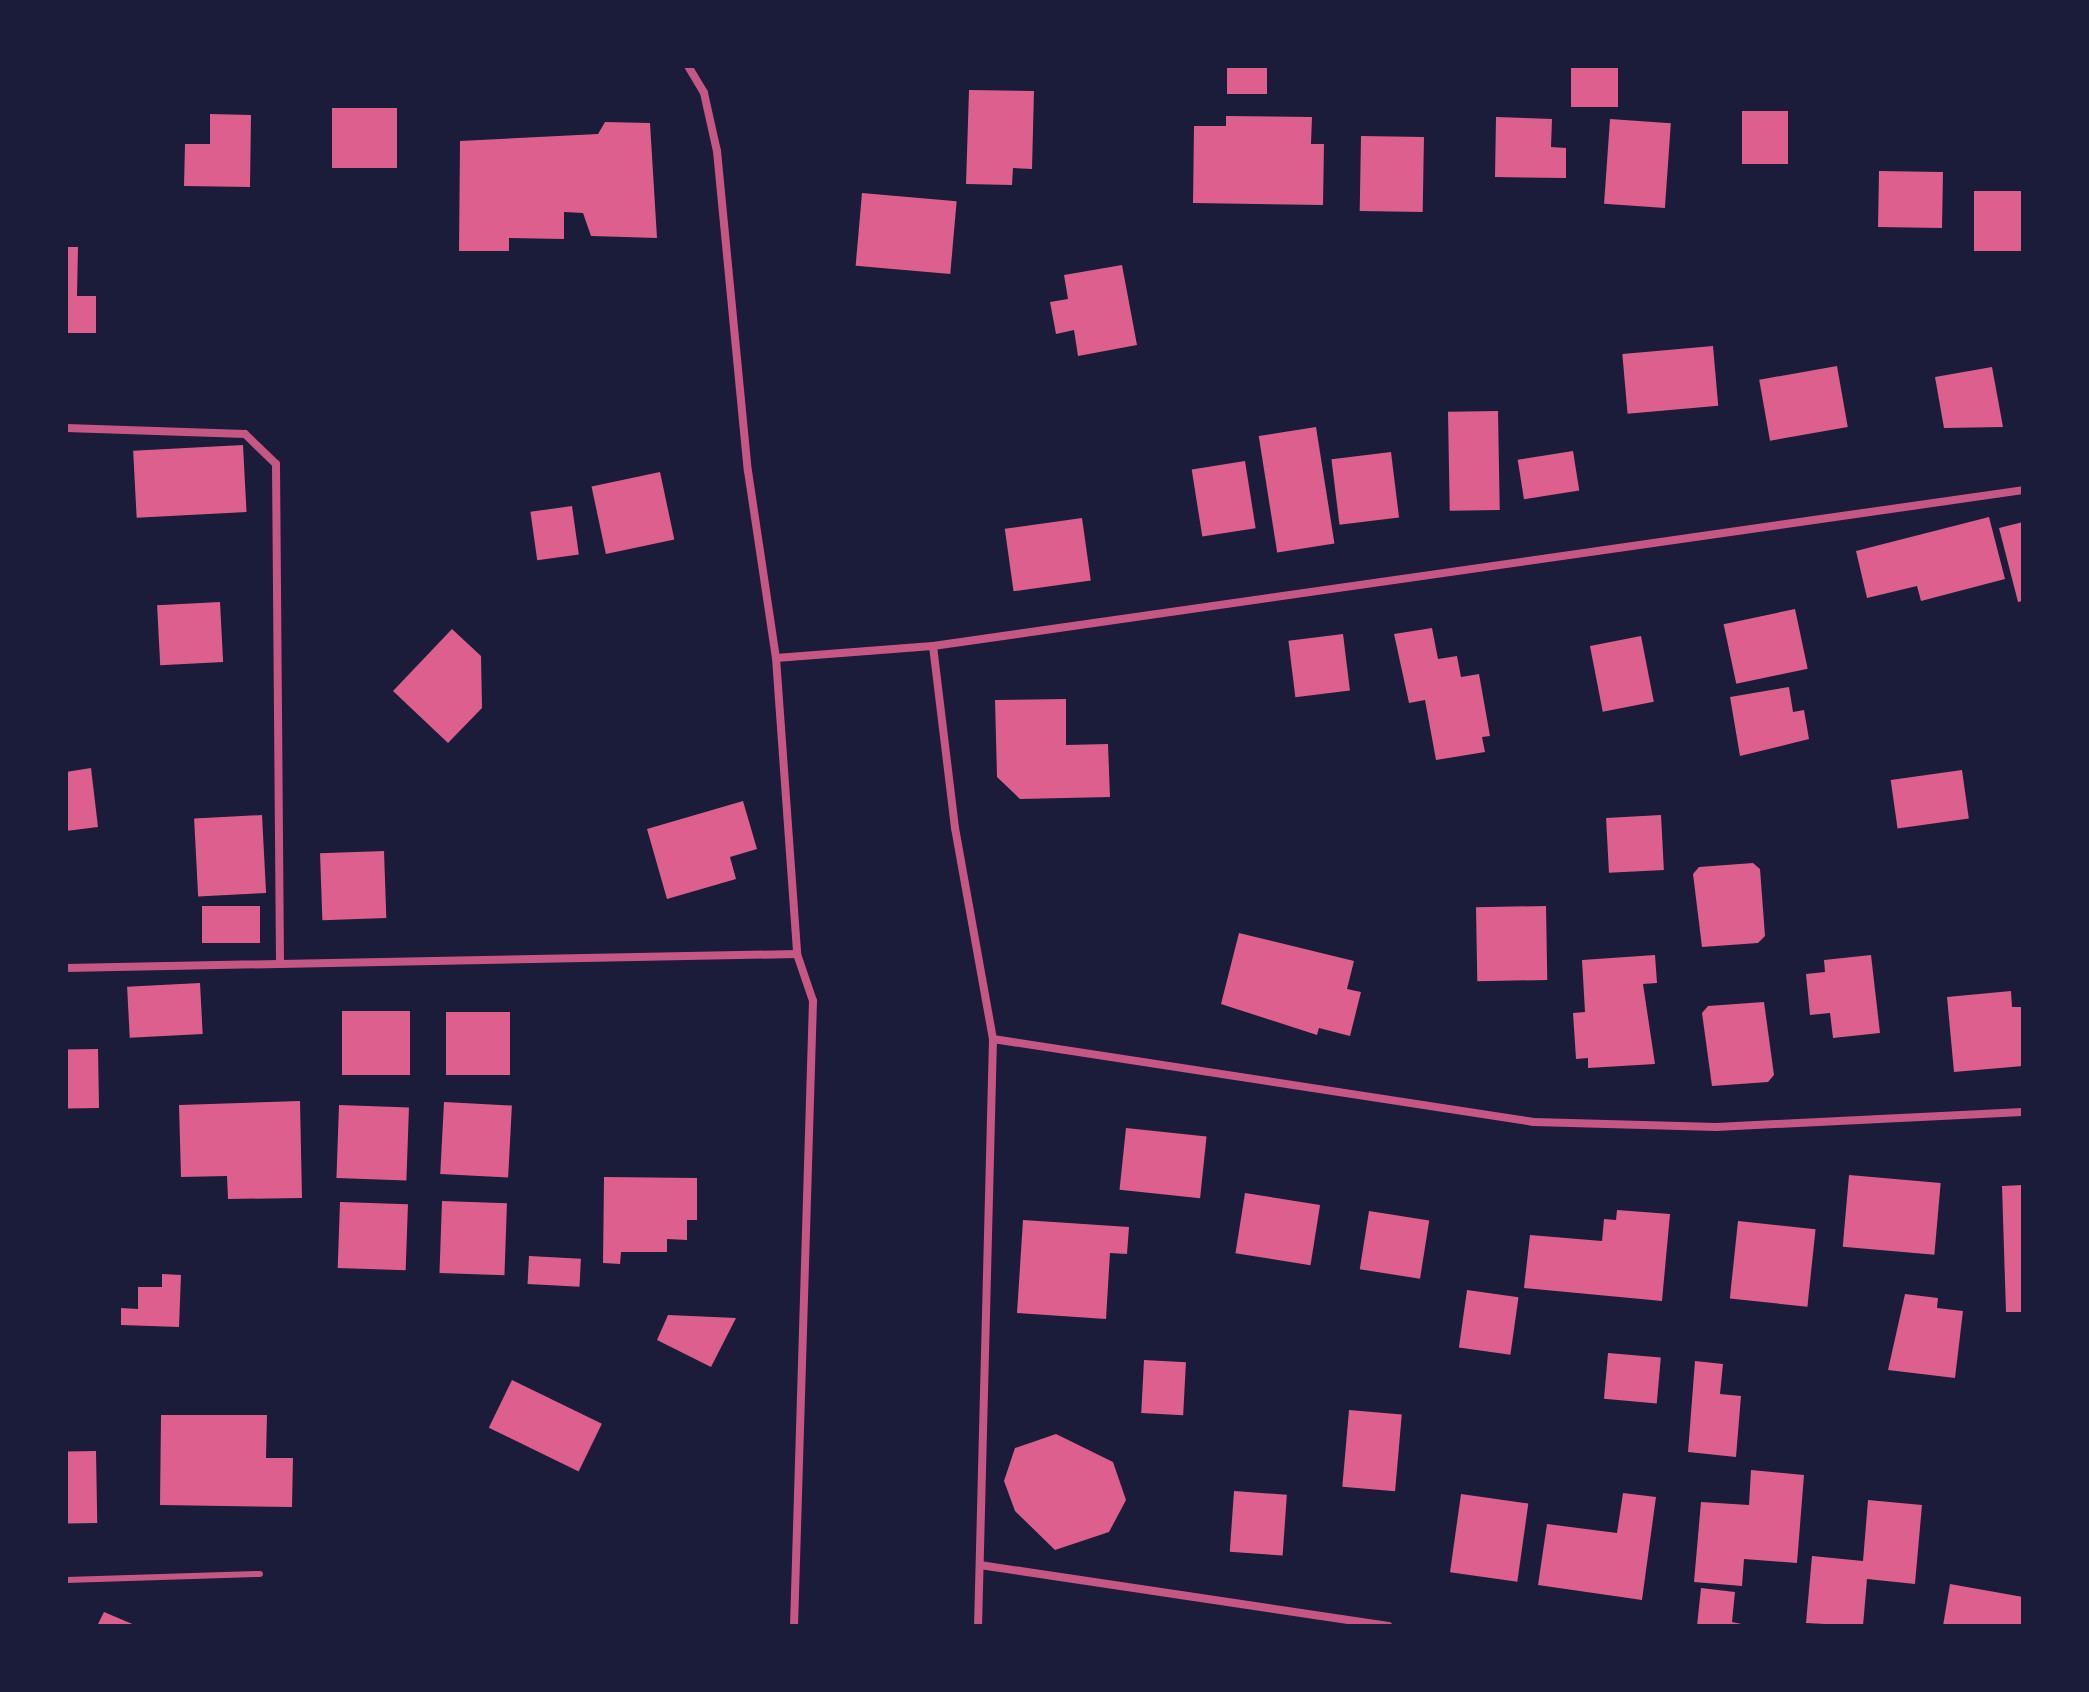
<!DOCTYPE html>
<style>
body{margin:0}
#map{position:relative;width:2089px;height:1692px;overflow:hidden;background:#1b1b3a;font-family:"Alegreya Sans",sans-serif}
div>[style]{position:absolute}
.building>*{inset:0;background:#dd5f8e;transform-origin:0 0}
.service>*{height:6px;margin:-3px;padding:0 3px;transform-origin:3px;border-radius:3px;background:#c65784}
.minor>*{height:8px;margin:-4px;padding:0 4px;transform-origin:4px;border-radius:4px;background:#c65784}
span{translate:-50% -50%;white-space:nowrap;text-align:center;line-height:1.15;-webkit-text-stroke:6px #1b1b3a;paint-order:stroke}
.frame{position:absolute;inset:0;border:68px solid #1b1b3a;pointer-events:none}
</style>
<div id="map">
<div class="building">
<i style="left:1227px;top:66px;width:40px;height:28px"></i>
<i style="left:1571px;top:66px;width:47px;height:41px"></i>
<i style="clip-path:polygon(969px 90px,1034px 91px,1032px 169px,1013px 168px,1012px 185px,966px 184px)"></i>
<i style="left:332px;top:108px;width:65px;height:60px"></i>
<i style="left:1742px;top:111px;width:46px;height:53px"></i>
<i style="clip-path:polygon(210px 114px,251px 115px,250px 187px,184px 186px,185px 144px,210px 144px)"></i>
<i style="clip-path:polygon(1226px 116px,1312px 117px,1311px 144px,1324px 144px,1323px 205px,1193px 203px,1194px 126px,1226px 126px)"></i>
<i style="clip-path:polygon(1496px 117px,1552px 119px,1551px 147px,1566px 148px,1566px 178px,1495px 177px)"></i>
<i style="left:1610px;top:119px;width:61px;height:85px;rotate:4deg"></i>
<i style="clip-path:polygon(605px 122px,650px 123px,657px 238px,591px 236px,583px 213px,564px 212px,564px 239px,509px 238px,509px 251px,459px 251px,460px 141px,598px 134px)"></i>
<i style="left:1361px;top:136px;width:63px;height:75px;rotate:1deg"></i>
<i style="left:1879px;top:171px;width:64px;height:56px;rotate:1deg"></i>
<i style="left:2023px;top:191px;width:60px;height:49px;rotate:90deg"></i>
<i style="left:862px;top:193px;width:95px;height:73px;rotate:5deg"></i>
<i style="clip-path:polygon(66px 247px,78px 247px,77px 296px,96px 296px,96px 333px,66px 333px)"></i>
<i style="clip-path:polygon(1122px 265px,1137px 345px,1078px 356px,1074px 330px,1056px 334px,1050px 302px,1068px 299px,1064px 275px)"></i>
<i style="left:1713px;top:346px;width:60px;height:91px;rotate:85deg"></i>
<i style="left:1837px;top:366px;width:62px;height:79px;rotate:80deg"></i>
<i style="clip-path:polygon(1992px 367px,2003px 427px,1944px 428px,1935px 377px)"></i>
<i style="left:1498px;top:411px;width:99px;height:50px;rotate:89deg"></i>
<i style="left:1316px;top:427px;width:118px;height:58px;rotate:81deg"></i>
<i style="left:243px;top:445px;width:67px;height:110px;rotate:87deg"></i>
<i style="left:1573px;top:451px;width:40px;height:56px;rotate:81deg"></i>
<i style="left:1391px;top:452px;width:66px;height:60px;rotate:83deg"></i>
<i style="left:1245px;top:461px;width:68px;height:54px;rotate:81deg"></i>
<i style="left:660px;top:472px;width:69px;height:70px;rotate:78deg"></i>
<i style="left:572px;top:506px;width:49px;height:42px;rotate:82deg"></i>
<i style="clip-path:polygon(1989px 517px,2005px 579px,1921px 601px,1917px 586px,1867px 598px,1856px 551px)"></i>
<i style="left:1082px;top:518px;width:63px;height:78px;rotate:82deg"></i>
<i style="clip-path:polygon(2023px 522px,2023px 601px,2018px 602px,1999px 528px)"></i>
<i style="left:220px;top:602px;width:60px;height:63px;rotate:87deg"></i>
<i style="left:1795px;top:609px;width:61px;height:73px;rotate:78deg"></i>
<i style="clip-path:polygon(1432px 628px,1438px 659px,1457px 656px,1461px 677px,1479px 674px,1490px 736px,1482px 737px,1485px 752px,1436px 760px,1425px 700px,1409px 703px,1394px 634px)"></i>
<i style="clip-path:polygon(452px 629px,481px 656px,482px 708px,448px 743px,393px 691px)"></i>
<i style="left:1343px;top:634px;width:57px;height:55px;rotate:83deg"></i>
<i style="left:1641px;top:636px;width:67px;height:52px;rotate:79deg"></i>
<i style="clip-path:polygon(1789px 687px,1793px 712px,1804px 710px,1809px 739px,1740px 756px,1730px 697px)"></i>
<i style="clip-path:polygon(1066px 699px,1066px 745px,1108px 744px,1110px 797px,1020px 799px,997px 777px,995px 700px)"></i>
<i style="clip-path:polygon(91px 768px,98px 827px,66px 831px,66px 772px)"></i>
<i style="left:1962px;top:770px;width:49px;height:72px;rotate:82deg"></i>
<i style="clip-path:polygon(743px 801px,757px 849px,730px 857px,736px 879px,667px 899px,647px 829px)"></i>
<i style="left:262px;top:815px;width:78px;height:68px;rotate:87deg"></i>
<i style="left:1661px;top:815px;width:55px;height:55px;rotate:87deg"></i>
<i style="left:384px;top:851px;width:67px;height:64px;rotate:88deg"></i>
<i style="clip-path:polygon(1753px 863px,1760px 869px,1765px 936px,1758px 943px,1702px 947px,1693px 874px,1699px 867px)"></i>
<i style="left:202px;top:906px;width:58px;height:37px"></i>
<i style="left:1546px;top:906px;width:74px;height:70px;rotate:89deg"></i>
<i style="clip-path:polygon(1239px 933px,1354px 961px,1347px 989px,1361px 992px,1350px 1036px,1319px 1028px,1317px 1035px,1221px 1004px)"></i>
<i style="clip-path:polygon(1655px 955px,1657px 983px,1643px 984px,1655px 1064px,1588px 1068px,1588px 1058px,1576px 1059px,1573px 1013px,1585px 1012px,1582px 960px)"></i>
<i style="clip-path:polygon(1871px 955px,1880px 1033px,1833px 1038px,1830px 1013px,1810px 1015px,1806px 974px,1825px 972px,1824px 960px)"></i>
<i style="left:200px;top:983px;width:51px;height:73px;rotate:87deg"></i>
<i style="clip-path:polygon(2011px 991px,2012px 1007px,2023px 1007px,2023px 1066px,1954px 1072px,1947px 997px)"></i>
<i style="clip-path:polygon(1764px 1002px,1774px 1075px,1768px 1082px,1712px 1086px,1702px 1013px,1708px 1006px)"></i>
<i style="left:342px;top:1011px;width:68px;height:64px"></i>
<i style="left:446px;top:1012px;width:64px;height:63px"></i>
<i style="left:98px;top:1049px;width:59px;height:32px;rotate:89deg"></i>
<i style="clip-path:polygon(300px 1101px,302px 1198px,228px 1199px,227px 1176px,181px 1177px,179px 1105px)"></i>
<i style="left:444px;top:1102px;width:68px;height:72px;rotate:3deg"></i>
<i style="left:339px;top:1105px;width:70px;height:73px;rotate:2deg"></i>
<i style="left:1126px;top:1128px;width:81px;height:62px;rotate:6deg"></i>
<i style="left:1849px;top:1175px;width:92px;height:72px;rotate:5deg"></i>
<i style="clip-path:polygon(604px 1177px,697px 1178px,697px 1220px,687px 1220px,687px 1240px,667px 1239px,667px 1252px,621px 1252px,620px 1264px,603px 1263px)"></i>
<i style="clip-path:polygon(2023px 1185px,2023px 1312px,2006px 1312px,2002px 1186px)"></i>
<i style="left:1245px;top:1193px;width:76px;height:61px;rotate:9deg"></i>
<i style="left:442px;top:1201px;width:65px;height:72px;rotate:2deg"></i>
<i style="left:340px;top:1202px;width:68px;height:66px;rotate:2deg"></i>
<i style="clip-path:polygon(1617px 1210px,1670px 1214px,1662px 1301px,1524px 1288px,1530px 1235px,1602px 1241px,1604px 1219px,1616px 1220px)"></i>
<i style="left:1369px;top:1211px;width:61px;height:59px;rotate:9deg"></i>
<i style="clip-path:polygon(1023px 1220px,1129px 1227px,1127px 1254px,1110px 1253px,1106px 1319px,1017px 1313px)"></i>
<i style="left:1738px;top:1221px;width:78px;height:78px;rotate:6deg"></i>
<i style="left:529px;top:1256px;width:52px;height:28px;rotate:3deg"></i>
<i style="clip-path:polygon(162px 1274px,181px 1275px,179px 1327px,121px 1325px,121px 1308px,138px 1309px,138px 1287px,162px 1287px)"></i>
<i style="left:1467px;top:1290px;width:52px;height:58px;rotate:8deg"></i>
<i style="clip-path:polygon(1905px 1294px,1938px 1298px,1937px 1308px,1963px 1311px,1955px 1378px,1888px 1370px)"></i>
<i style="clip-path:polygon(668px 1315px,736px 1318px,711px 1367px,657px 1340px)"></i>
<i style="left:1608px;top:1353px;width:53px;height:46px;rotate:5deg"></i>
<i style="left:1144px;top:1360px;width:42px;height:53px;rotate:3deg"></i>
<i style="clip-path:polygon(1695px 1361px,1723px 1364px,1720px 1394px,1741px 1396px,1736px 1457px,1688px 1452px)"></i>
<i style="left:512px;top:1380px;width:100px;height:53px;rotate:26deg"></i>
<i style="left:1349px;top:1410px;width:53px;height:77px;rotate:5deg"></i>
<i style="clip-path:polygon(161px 1415px,267px 1415px,266px 1458px,293px 1458px,292px 1507px,160px 1505px)"></i>
<i style="clip-path:polygon(1056px 1434px,1113px 1462px,1126px 1500px,1109px 1532px,1055px 1550px,1015px 1511px,1004px 1481px,1015px 1448px)"></i>
<i style="left:96px;top:1451px;width:72px;height:30px;rotate:89deg"></i>
<i style="clip-path:polygon(1751px 1470px,1804px 1475px,1797px 1563px,1744px 1559px,1742px 1586px,1694px 1582px,1701px 1502px,1749px 1505px)"></i>
<i style="left:1234px;top:1491px;width:53px;height:61px;rotate:4deg"></i>
<i style="clip-path:polygon(1623px 1493px,1656px 1497px,1642px 1600px,1538px 1585px,1547px 1524px,1617px 1533px)"></i>
<i style="left:1461px;top:1494px;width:68px;height:79px;rotate:8deg"></i>
<i style="clip-path:polygon(1868px 1500px,1922px 1505px,1915px 1584px,1867px 1579px,1863px 1626px,1806px 1623px,1812px 1556px,1863px 1561px)"></i>
<i style="clip-path:polygon(1950px 1584px,2023px 1597px,2023px 1626px,1943px 1626px)"></i>
<i style="clip-path:polygon(1701px 1588px,1735px 1592px,1732px 1622px,1751px 1626px,1697px 1626px)"></i>
<i style="clip-path:polygon(104px 1612px,137px 1626px,97px 1626px)"></i>
</div>
<div class="service">
<i style="left:66px;top:1580px;width:194px;rotate:-1.8deg"></i>
</div>
<div class="minor">
<i style="left:688px;top:66px;width:31px;rotate:59deg"></i>
<i style="left:704px;top:93px;width:59px;rotate:77.4deg"></i>
<i style="left:717px;top:151px;width:321px;rotate:84.5deg"></i>
<i style="left:748px;top:471px;width:189px;rotate:81.5deg"></i>
<i style="left:776px;top:658px;width:297px;rotate:85.9deg"></i>
<i style="left:797px;top:954px;width:50px;rotate:71.2deg"></i>
<i style="left:813px;top:1001px;width:625px;rotate:91.74deg"></i>
<i style="left:66px;top:428px;width:179px;rotate:1.9deg"></i>
<i style="left:245px;top:434px;width:43px;rotate:44.1deg"></i>
<i style="left:276px;top:464px;width:500px;rotate:89.54deg"></i>
<i style="left:933px;top:646px;width:183px;rotate:83.1deg"></i>
<i style="left:955px;top:828px;width:214px;rotate:79.8deg"></i>
<i style="left:993px;top:1039px;width:587px;rotate:91.46deg"></i>
<i style="left:776px;top:658px;width:157px;rotate:-4.4deg"></i>
<i style="left:933px;top:646px;width:1101px;rotate:-8.14deg"></i>
<i style="left:66px;top:968px;width:731px;rotate:-1.1deg"></i>
<i style="left:993px;top:1039px;width:547px;rotate:8.72deg"></i>
<i style="left:1534px;top:1122px;width:182px;rotate:1.6deg"></i>
<i style="left:1716px;top:1127px;width:307px;rotate:-2.8deg"></i>
<i style="left:980px;top:1565px;width:413px;rotate:8.5deg"></i>
</div>
<div class="frame"></div>
</div>
